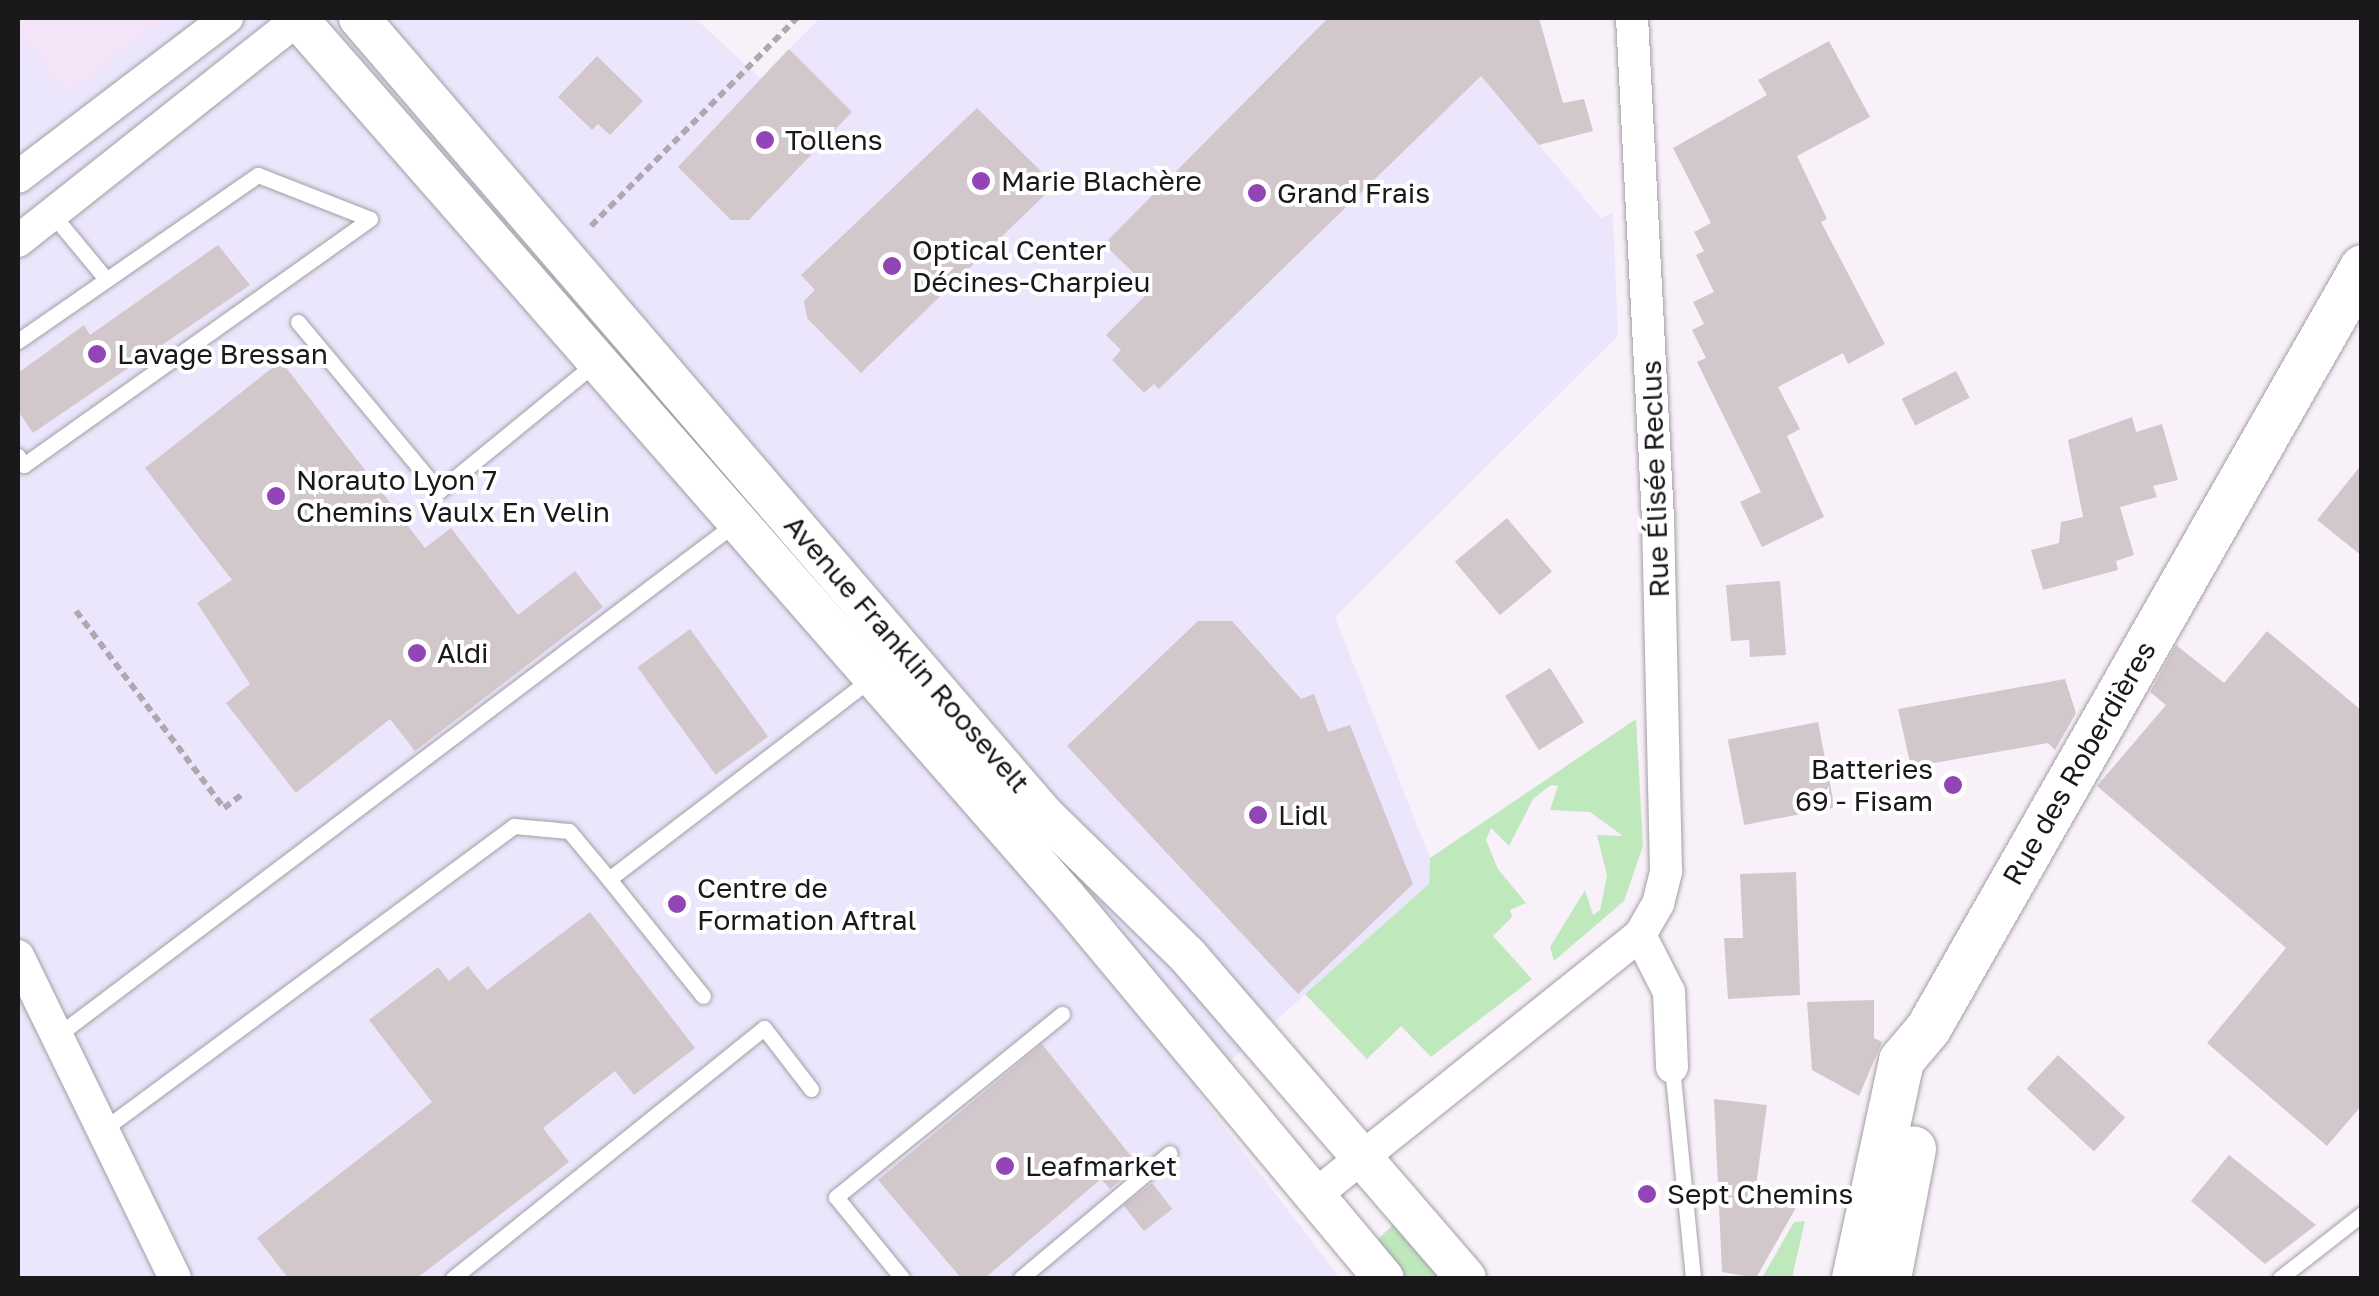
<!DOCTYPE html>
<meta charset="utf-8">
<style>
body{margin:0}
#map{position:relative;width:2379px;height:1296px;overflow:hidden;background:#f8f1f9;font-family:"Golos Text",sans-serif}
div>[style]{position:absolute}
.commercial>*{inset:0;background:#ebe6fc}
.industrial>*{inset:0;background:#f3e4f7}
.green>*{inset:0;background:#c0e8bd}
.building>*{inset:0;background:#d2c8cc;transform-origin:0 0}
.path>*{height:6px;margin-top:-3px;transform-origin:0;background:repeating-linear-gradient(90deg,#aea9af 0 8px,transparent 0 13px)}
.roads{filter:drop-shadow(0 0 2px #a49ea5) drop-shadow(0 0 2px #a49ea5)}
.service>*{height:15px;margin:-7.5px;padding:0 7.5px;transform-origin:7.5px;border-radius:7.5px;background:#fff}
.minor>*{height:32px;margin:-16px;padding:0 16px;transform-origin:16px;border-radius:16px;background:#fff}
.tertiary>*{height:40px;margin:-20px;padding:0 20px;transform-origin:20px;border-radius:20px;background:#fff}
.secondary>*{height:45px;margin:-22.5px;padding:0 22.5px;transform-origin:22.5px;border-radius:22.5px;background:#fff}
.dots>*{width:28px;height:28px;translate:-50% -50%;box-sizing:border-box;border:5px solid #fff;border-radius:50%}
span{translate:-50% -50%;white-space:nowrap;text-align:center;line-height:1.15;-webkit-text-stroke:8px #fff;paint-order:stroke}
.poi-label{font-size:28px;color:#1a181b}
.left{translate:0 -50%;text-align:left}
.right{translate:-100% -50%;text-align:right}
.street-label{font-size:28px;color:#1a181b}
.frame{position:absolute;inset:0;border:20px solid #1a181b;pointer-events:none}
</style>
<div id="map">
<div class="commercial">
<i style="clip-path:polygon(166px 18px,695px 18px,760px 78px,820px 18px,1432px 18px,1601px 218px,1613px 213px,1618px 336px,1335px 617px,1430px 858px,1429px 884px,1197px 1091px,1340px 1278px,18px 1278px,18px 35px,68px 94px)"></i>
</div>
<div class="industrial">
<i style="clip-path:polygon(18px 18px,166px 18px,68px 95px,18px 35px)"></i>
</div>
<div class="green">
<i style="clip-path:polygon(1636px 719px,1643px 846px,1624px 901px,1554px 961px,1550px 947px,1585px 890px,1593px 915px,1600px 910px,1607px 875px,1597px 835px,1623px 836px,1590px 812px,1550px 810px,1558px 786px,1551px 785px,1533px 799px,1509px 846px,1491px 828px,1486px 840px,1498px 869px,1526px 903px,1510px 910px,1512px 917px,1493px 936px,1532px 979px,1431px 1057px,1401px 1026px,1367px 1059px,1305px 994px,1429px 884px,1430px 858px)"></i>
<i style="clip-path:polygon(1399px 1219px,1449px 1278px,1401px 1278px,1372px 1245px)"></i>
<i style="clip-path:polygon(1805px 1221px,1792px 1278px,1762px 1278px,1794px 1222px)"></i>
</div>
<div class="building">
<i style="clip-path:polygon(1328px 18px,1539px 18px,1563px 103px,1584px 99px,1593px 131px,1539px 145px,1481px 76px,1159px 389px,1154px 384px,1144px 393px,1112px 360px,1121px 350px,1106px 335px,1151px 290px,1104px 244px)"></i>
<i style="clip-path:polygon(1829px 41px,1870px 117px,1797px 156px,1827px 219px,1821px 222px,1885px 344px,1848px 364px,1843px 353px,1778px 387px,1800px 429px,1787px 436px,1824px 517px,1762px 547px,1740px 502px,1761px 492px,1697px 362px,1706px 358px,1692px 330px,1704px 324px,1693px 302px,1714px 292px,1696px 255px,1704px 251px,1694px 232px,1711px 223px,1673px 148px,1767px 95px,1758px 80px)"></i>
<i style="clip-path:polygon(789px 49px,852px 112px,749px 220px,731px 220px,678px 167px)"></i>
<i style="clip-path:polygon(597px 56px,643px 101px,610px 135px,598px 124px,592px 130px,558px 97px)"></i>
<i style="clip-path:polygon(977px 108px,1055px 185px,861px 373px,807px 318px,804px 301px,815px 290px,801px 275px)"></i>
<i style="clip-path:polygon(218px 245px,250px 285px,33px 433px,18px 411px,18px 373px,84px 325px,90px 335px)"></i>
<i style="clip-path:polygon(281px 361px,425px 548px,451px 528px,518px 615px,575px 571px,603px 607px,415px 751px,390px 719px,296px 793px,226px 703px,250px 684px,197px 603px,232px 580px,145px 468px)"></i>
<i style="left:1956px;top:371px;width:30px;height:61px;rotate:63deg"></i>
<i style="clip-path:polygon(2132px 417px,2136px 432px,2162px 424px,2178px 480px,2153px 486px,2157px 497px,2120px 507px,2134px 555px,2116px 561px,2118px 570px,2043px 590px,2031px 550px,2059px 543px,2061px 522px,2083px 517px,2068px 440px)"></i>
<i style="clip-path:polygon(2362px 464px,2362px 556px,2317px 520px)"></i>
<i style="left:1507px;top:518px;width:70px;height:68px;rotate:50deg"></i>
<i style="clip-path:polygon(1780px 581px,1786px 655px,1750px 657px,1749px 640px,1731px 641px,1726px 585px)"></i>
<i style="clip-path:polygon(1198px 621px,1232px 621px,1301px 699px,1314px 694px,1328px 732px,1350px 725px,1413px 884px,1298px 994px,1067px 746px)"></i>
<i style="left:690px;top:629px;width:133px;height:65px;rotate:54deg"></i>
<i style="clip-path:polygon(2267px 631px,2362px 711px,2362px 1105px,2327px 1146px,2207px 1043px,2286px 948px,2097px 786px,2166px 705px,2150px 692px,2176px 645px,2224px 683px)"></i>
<i style="left:1550px;top:668px;width:64px;height:53px;rotate:58deg"></i>
<i style="clip-path:polygon(2065px 679px,2076px 713px,2055px 750px,2048px 743px,1911px 767px,1898px 709px)"></i>
<i style="left:1818px;top:722px;width:87px;height:92px;rotate:79deg"></i>
<i style="clip-path:polygon(1796px 872px,1800px 995px,1728px 999px,1724px 938px,1743px 938px,1740px 874px)"></i>
<i style="clip-path:polygon(590px 912px,695px 1048px,634px 1095px,615px 1071px,543px 1128px,569px 1162px,417px 1278px,288px 1278px,257px 1238px,432px 1102px,369px 1020px,438px 967px,449px 981px,468px 966px,487px 990px)"></i>
<i style="clip-path:polygon(1874px 1000px,1874px 1038px,1882px 1042px,1859px 1096px,1812px 1070px,1807px 1002px)"></i>
<i style="clip-path:polygon(1042px 1044px,1138px 1165px,1110px 1189px,1101px 1179px,985px 1278px,961px 1278px,878px 1180px)"></i>
<i style="left:2058px;top:1055px;width:92px;height:46px;rotate:43deg"></i>
<i style="clip-path:polygon(1714px 1099px,1767px 1105px,1755px 1193px,1798px 1204px,1756px 1278px,1722px 1272px)"></i>
<i style="clip-path:polygon(2229px 1155px,2316px 1225px,2265px 1264px,2191px 1201px)"></i>
<i style="left:1152px;top:1183px;width:33px;height:36px;rotate:52deg"></i>
</div>
<div class="path">
<i style="left:591px;top:226px;width:293px;rotate:-45.3deg"></i>
<i style="left:76px;top:611px;width:246px;rotate:53.1deg"></i>
<i style="left:224px;top:808px;width:26px;rotate:-37deg"></i>
</div>
<div class="roads">
<div class="service">
<i style="left:53px;top:215px;width:83px;rotate:50.4deg"></i>
<i style="left:298px;top:322px;width:220px;rotate:50.2deg"></i>
<i style="left:439px;top:491px;width:205px;rotate:-39.3deg"></i>
<i style="left:18px;top:341px;width:292px;rotate:-34.7deg"></i>
<i style="left:258px;top:175px;width:120px;rotate:21.4deg"></i>
<i style="left:370px;top:219px;width:425px;rotate:144.6deg"></i>
<i style="left:24px;top:465px;width:11px;rotate:-124deg"></i>
<i style="left:703px;top:996px;width:150px;rotate:-128.8deg"></i>
<i style="left:609px;top:879px;width:330px;rotate:-37.4deg"></i>
<i style="left:58px;top:1035px;width:851px;rotate:-37.07deg"></i>
<i style="left:1672px;top:1067px;width:212px;rotate:84.3deg"></i>
<i style="left:104px;top:1129px;width:510px;rotate:-36.47deg"></i>
<i style="left:514px;top:826px;width:55px;rotate:5.2deg"></i>
<i style="left:569px;top:831px;width:62px;rotate:50.2deg"></i>
<i style="left:453px;top:1278px;width:399px;rotate:-38.8deg"></i>
<i style="left:764px;top:1028px;width:77px;rotate:52.4deg"></i>
<i style="left:902px;top:1278px;width:104px;rotate:-129.2deg"></i>
<i style="left:836px;top:1197px;width:291px;rotate:-39deg"></i>
<i style="left:1021px;top:1278px;width:194px;rotate:-40deg"></i>
<i style="left:2280px;top:1278px;width:104px;rotate:-38deg"></i>
</div>
<div class="minor">
<i style="left:18px;top:177px;width:263px;rotate:-37.3deg"></i>
<i style="left:18px;top:241px;width:359px;rotate:-38.4deg"></i>
<i style="left:1640px;top:935px;width:64px;rotate:63deg"></i>
<i style="left:1669px;top:992px;width:75px;rotate:87.7deg"></i>
<i style="left:18px;top:956px;width:358px;rotate:64deg"></i>
<i style="left:1314px;top:1196px;width:418px;rotate:-38.7deg"></i>
<i style="left:1640px;top:935px;width:36px;rotate:-60deg"></i>
<i style="left:1658px;top:904px;width:34px;rotate:-76deg"></i>
<i style="left:1666px;top:871px;width:352px;rotate:-91.3deg"></i>
<i style="left:1658px;top:519px;width:502px;rotate:-92.97deg"></i>
</div>
<div class="tertiary">
<i style="left:297px;top:18px;width:1168px;rotate:48.82deg"></i>
<i style="left:1066px;top:897px;width:496px;rotate:50.2deg"></i>
<i style="left:359px;top:18px;width:1050px;rotate:49.33deg"></i>
<i style="left:1043px;top:814px;width:203px;rotate:44.4deg"></i>
<i style="left:1188px;top:956px;width:425px;rotate:49.2deg"></i>
</div>
<div class="secondary">
<i style="left:1854px;top:1278px;width:223px;rotate:-77.8deg"></i>
<i style="left:1901px;top:1060px;width:42px;rotate:-49.8deg"></i>
<i style="left:1928px;top:1028px;width:876px;rotate:-60.3deg"></i>
<i style="left:1888px;top:1278px;width:132px;rotate:-79.1deg"></i>
</div>
</div>
<div class="dots">
<i style="left:765px;top:140px;background:#9145b7"></i>
<i style="left:981px;top:181px;background:#9145b7"></i>
<i style="left:1257px;top:193px;background:#9145b7"></i>
<i style="left:892px;top:266px;background:#9145b7"></i>
<i style="left:97px;top:354px;background:#9145b7"></i>
<i style="left:276px;top:496px;background:#9145b7"></i>
<i style="left:417px;top:653px;background:#9145b7"></i>
<i style="left:1953px;top:785px;background:#9145b7"></i>
<i style="left:1258px;top:815px;background:#9145b7"></i>
<i style="left:677px;top:904px;background:#9145b7"></i>
<i style="left:1005px;top:1166px;background:#9145b7"></i>
<i style="left:1647px;top:1194px;background:#9145b7"></i>
</div>
<div class="poi-label">
<span class="left" style="left:785px;top:140px">Tollens</span>
<span class="left" style="left:1001px;top:181px">Marie Blachère</span>
<span class="left" style="left:1277px;top:193px">Grand Frais</span>
<span class="left" style="left:912px;top:266px">Optical Center<br>Décines-Charpieu</span>
<span class="left" style="left:117px;top:354px">Lavage Bressan</span>
<span class="left" style="left:296px;top:496px">Norauto Lyon 7<br>Chemins Vaulx En Velin</span>
<span class="left" style="left:437px;top:653px">Aldi</span>
<span class="right" style="left:1933px;top:785px">Batteries<br>69 - Fisam</span>
<span class="left" style="left:1278px;top:815px">Lidl</span>
<span class="left" style="left:697px;top:904px">Centre de<br>Formation Aftral</span>
<span class="left" style="left:1025px;top:1166px">Leafmarket</span>
<span class="left" style="left:1667px;top:1194px">Sept Chemins</span>
</div>
<div class="street-label">
<span style="left:1655px;top:479px;rotate:-92deg">Rue Élisée Reclus</span>
<span style="left:907px;top:654px;rotate:49deg">Avenue Franklin Roosevelt</span>
<span style="left:2079px;top:763px;rotate:-60deg">Rue des Roberdières</span>
</div>
<div class="frame"></div>
</div>
